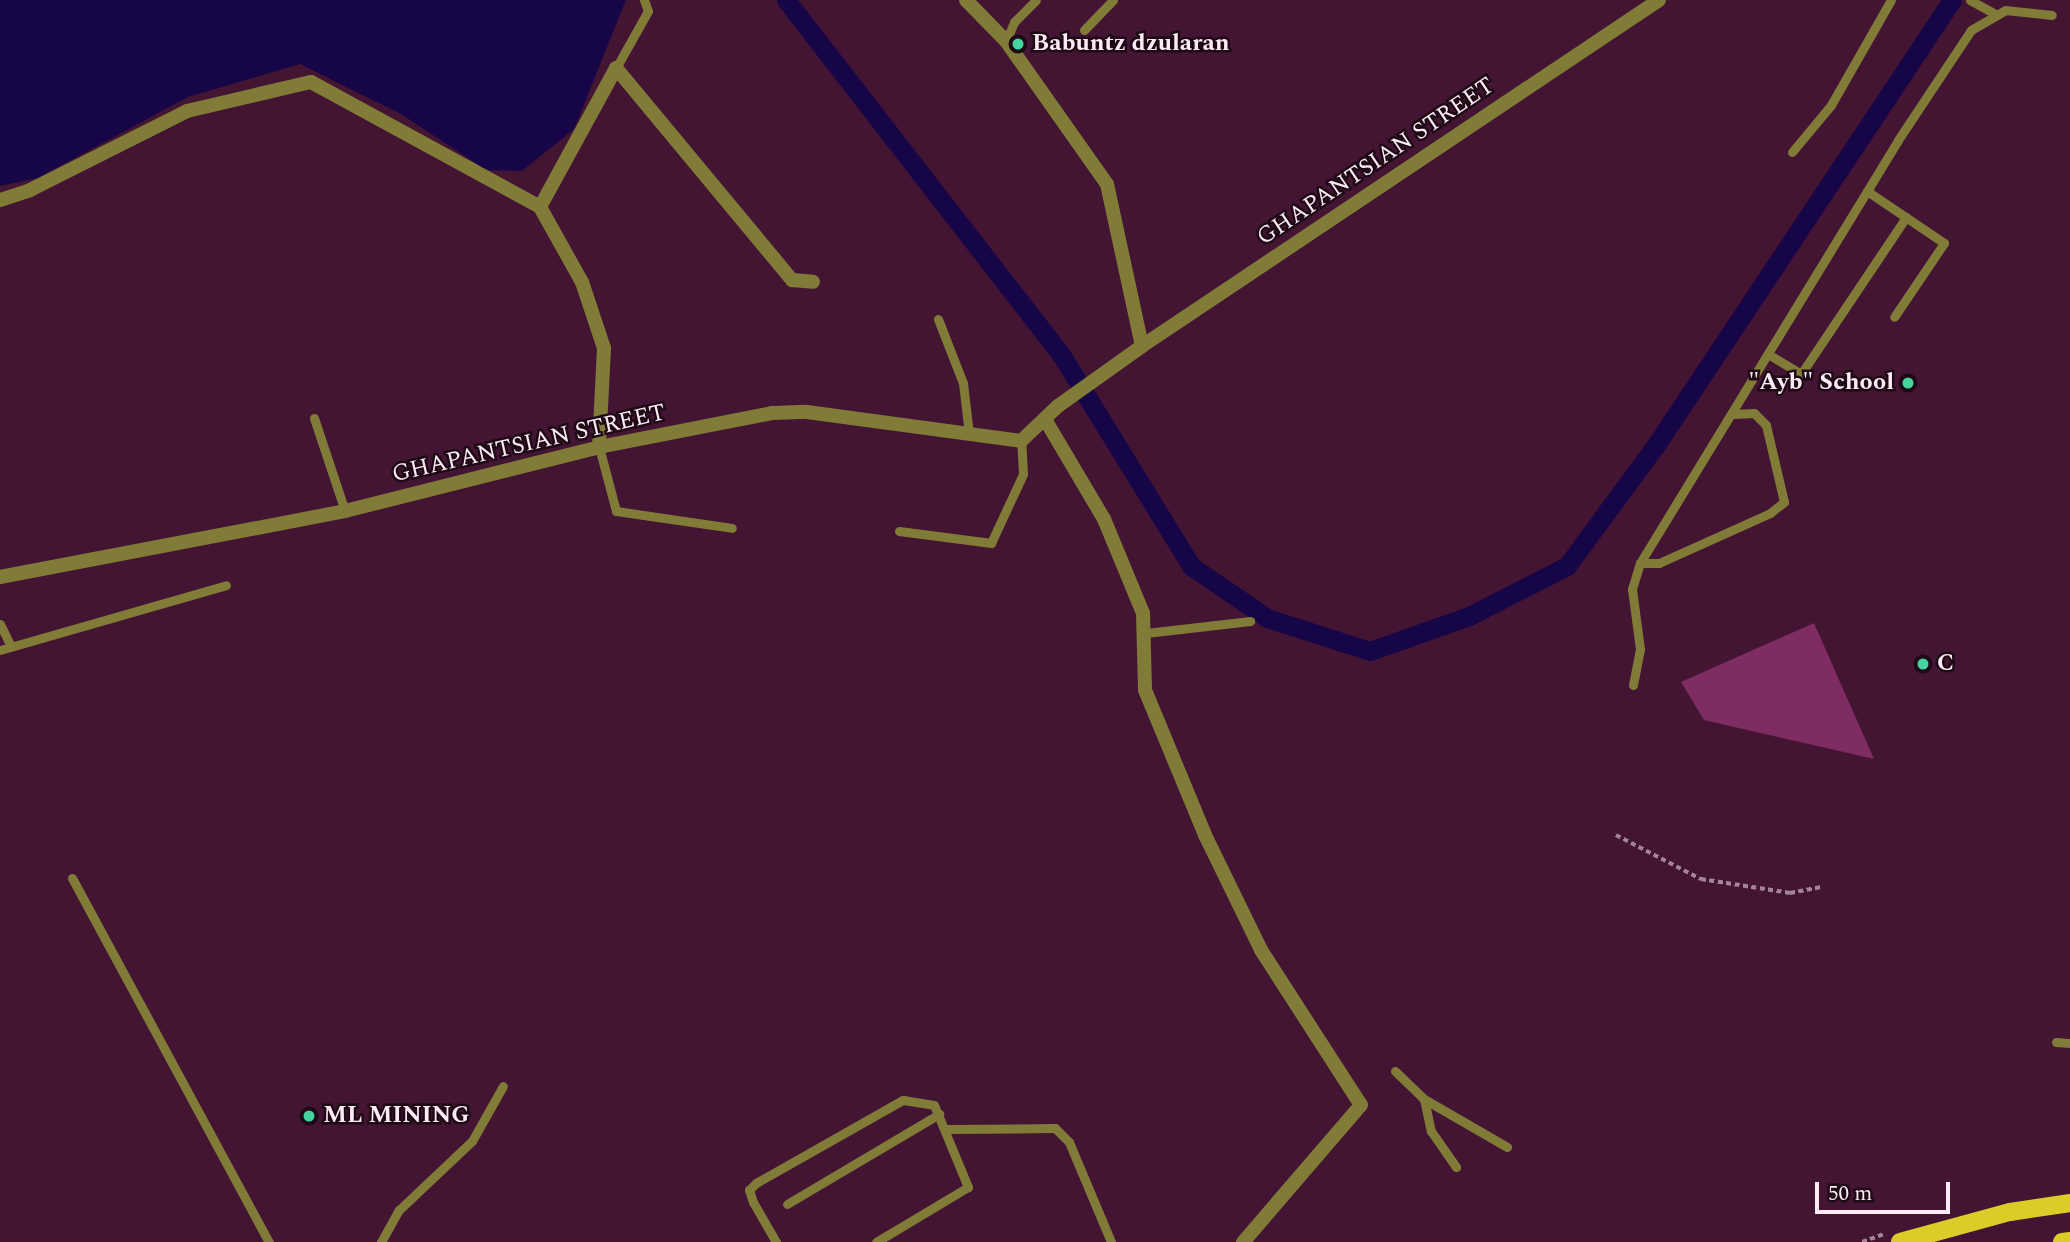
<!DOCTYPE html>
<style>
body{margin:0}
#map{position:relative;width:2070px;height:1242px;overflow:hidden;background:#431533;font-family:Spectral,serif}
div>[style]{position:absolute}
.green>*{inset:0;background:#7e2c61}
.water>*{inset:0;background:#170647}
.canal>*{height:19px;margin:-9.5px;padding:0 9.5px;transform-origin:9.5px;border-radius:9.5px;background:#170647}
.path>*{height:3.5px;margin-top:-1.75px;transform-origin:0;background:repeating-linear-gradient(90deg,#a48497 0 5px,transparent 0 8.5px)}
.lane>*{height:9px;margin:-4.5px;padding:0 4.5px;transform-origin:4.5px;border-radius:4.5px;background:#817b38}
.street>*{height:14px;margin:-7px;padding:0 7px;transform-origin:7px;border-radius:7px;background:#817b38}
.primary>*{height:18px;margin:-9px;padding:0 9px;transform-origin:9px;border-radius:9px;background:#dbcc27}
.dots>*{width:19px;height:19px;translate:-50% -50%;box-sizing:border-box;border:4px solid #1e0a16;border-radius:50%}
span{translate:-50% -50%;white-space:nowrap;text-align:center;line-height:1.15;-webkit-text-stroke:5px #1e0a16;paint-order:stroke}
.poi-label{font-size:24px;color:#fdeaf4;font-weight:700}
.left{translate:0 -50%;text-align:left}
.right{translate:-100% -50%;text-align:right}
.street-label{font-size:24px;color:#fdeaf4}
.scale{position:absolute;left:1815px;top:1182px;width:135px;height:32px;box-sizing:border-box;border:4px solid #fdeaf4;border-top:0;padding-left:9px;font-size:21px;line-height:24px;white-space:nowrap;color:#fdeaf4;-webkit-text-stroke:5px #1e0a16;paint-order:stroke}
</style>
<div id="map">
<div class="green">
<i style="clip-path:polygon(1814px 623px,1874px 759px,1704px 720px,1681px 682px)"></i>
</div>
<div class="water">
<i style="clip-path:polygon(0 0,626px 0,574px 129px,522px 171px,486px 170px,401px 114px,300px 64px,188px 97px,38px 178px,0 186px)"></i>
</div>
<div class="canal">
<i style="left:786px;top:0;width:450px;rotate:52.2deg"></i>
<i style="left:1062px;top:356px;width:246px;rotate:58.4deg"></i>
<i style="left:1191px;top:566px;width:92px;rotate:34.4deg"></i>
<i style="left:1267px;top:618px;width:108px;rotate:17.8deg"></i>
<i style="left:1370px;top:651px;width:105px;rotate:-19.5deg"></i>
<i style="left:1469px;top:616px;width:110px;rotate:-27deg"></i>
<i style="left:1567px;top:566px;width:150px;rotate:-53.7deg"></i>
<i style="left:1656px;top:445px;width:534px;rotate:-56.37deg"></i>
</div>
<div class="path">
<i style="left:1616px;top:835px;width:96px;rotate:27.4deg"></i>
<i style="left:1701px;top:879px;width:90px;rotate:8.9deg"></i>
<i style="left:1790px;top:893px;width:33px;rotate:-11deg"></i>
<i style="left:1862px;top:1242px;width:23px;rotate:-20deg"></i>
</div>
<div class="lane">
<i style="left:1970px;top:0;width:31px;rotate:29deg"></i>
<i style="left:1084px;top:30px;width:42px;rotate:-46deg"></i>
<i style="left:1006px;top:41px;width:21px;rotate:-67deg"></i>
<i style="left:1014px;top:22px;width:31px;rotate:-45deg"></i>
<i style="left:616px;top:68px;width:65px;rotate:-60.7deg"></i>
<i style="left:648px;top:11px;width:12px;rotate:-110deg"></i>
<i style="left:1792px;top:152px;width:61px;rotate:-50.3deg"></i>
<i style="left:1831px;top:105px;width:121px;rotate:-60.3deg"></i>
<i style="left:1867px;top:191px;width:93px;rotate:34deg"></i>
<i style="left:1944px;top:243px;width:89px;rotate:124deg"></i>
<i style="left:938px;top:319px;width:69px;rotate:68.7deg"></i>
<i style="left:963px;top:383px;width:51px;rotate:83.3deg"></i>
<i style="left:1768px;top:354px;width:39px;rotate:31deg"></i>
<i style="left:1801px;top:374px;width:189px;rotate:-56.2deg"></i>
<i style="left:314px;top:418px;width:98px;rotate:71.6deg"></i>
<i style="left:599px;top:447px;width:66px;rotate:75.1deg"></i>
<i style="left:616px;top:511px;width:117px;rotate:8.3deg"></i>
<i style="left:899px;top:531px;width:93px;rotate:7.4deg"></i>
<i style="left:991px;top:543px;width:76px;rotate:-65.1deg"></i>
<i style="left:1023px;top:474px;width:33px;rotate:-93deg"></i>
<i style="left:1640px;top:563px;width:19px"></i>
<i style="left:1659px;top:563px;width:122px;rotate:-24.2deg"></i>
<i style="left:1770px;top:513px;width:18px;rotate:-38deg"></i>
<i style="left:1784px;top:502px;width:79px;rotate:-103.2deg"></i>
<i style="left:1766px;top:425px;width:17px;rotate:-135deg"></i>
<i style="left:1754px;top:413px;width:20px;rotate:177deg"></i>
<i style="left:0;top:624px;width:25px;rotate:64deg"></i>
<i style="left:1146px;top:633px;width:105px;rotate:-6.6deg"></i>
<i style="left:0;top:650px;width:235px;rotate:-16deg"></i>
<i style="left:1633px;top:685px;width:37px;rotate:-79deg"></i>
<i style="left:1640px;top:649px;width:61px;rotate:-97.6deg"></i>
<i style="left:1632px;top:589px;width:27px;rotate:-73deg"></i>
<i style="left:1640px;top:563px;width:495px;rotate:-58.6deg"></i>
<i style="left:1898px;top:140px;width:132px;rotate:-56.4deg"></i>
<i style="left:1971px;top:30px;width:39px;rotate:-30deg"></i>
<i style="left:2005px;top:10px;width:47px;rotate:6.1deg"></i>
<i style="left:72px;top:878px;width:414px;rotate:61.6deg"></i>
<i style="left:2056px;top:1042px;width:14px;rotate:4deg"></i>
<i style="left:1395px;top:1071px;width:40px;rotate:44deg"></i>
<i style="left:1424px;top:1099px;width:96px;rotate:30deg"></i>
<i style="left:1424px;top:1099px;width:33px;rotate:78deg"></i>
<i style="left:1431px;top:1131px;width:44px;rotate:55.2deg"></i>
<i style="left:947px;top:1129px;width:108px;rotate:-0.5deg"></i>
<i style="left:1055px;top:1128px;width:20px;rotate:45deg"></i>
<i style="left:1069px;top:1142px;width:108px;rotate:67.2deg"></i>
<i style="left:787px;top:1204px;width:177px;rotate:-30.6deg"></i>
<i style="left:381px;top:1242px;width:37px;rotate:-61deg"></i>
<i style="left:399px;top:1210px;width:100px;rotate:-43.4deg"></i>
<i style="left:472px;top:1141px;width:63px;rotate:-60.6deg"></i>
<i style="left:776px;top:1242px;width:46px;rotate:-119.9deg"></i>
<i style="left:753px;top:1202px;width:13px;rotate:-108deg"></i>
<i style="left:749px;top:1190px;width:10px;rotate:-45deg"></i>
<i style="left:756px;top:1183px;width:169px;rotate:-29.5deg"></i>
<i style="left:903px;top:1100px;width:31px;rotate:9deg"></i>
<i style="left:934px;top:1105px;width:89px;rotate:67.5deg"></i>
<i style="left:968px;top:1187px;width:107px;rotate:149.1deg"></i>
</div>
<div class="street">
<i style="left:966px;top:0;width:57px;rotate:45.7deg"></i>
<i style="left:1006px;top:41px;width:175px;rotate:54.8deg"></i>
<i style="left:1107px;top:184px;width:166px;rotate:77.8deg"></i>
<i style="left:0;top:200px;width:32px;rotate:-18deg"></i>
<i style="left:30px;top:190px;width:176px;rotate:-26.7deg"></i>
<i style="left:187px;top:111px;width:127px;rotate:-13.2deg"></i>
<i style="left:311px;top:82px;width:261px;rotate:28.6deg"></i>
<i style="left:540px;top:207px;width:86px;rotate:60.8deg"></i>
<i style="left:582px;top:282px;width:70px;rotate:71.6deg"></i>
<i style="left:604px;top:348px;width:99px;rotate:92.9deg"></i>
<i style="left:540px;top:207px;width:158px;rotate:-61.3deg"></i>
<i style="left:616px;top:68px;width:276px;rotate:50.3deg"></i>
<i style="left:792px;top:280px;width:21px;rotate:5deg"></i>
<i style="left:1046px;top:421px;width:114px;rotate:59.4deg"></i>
<i style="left:1104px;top:519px;width:102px;rotate:67.5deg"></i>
<i style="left:1143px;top:613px;width:77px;rotate:88.5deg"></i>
<i style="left:1145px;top:690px;width:157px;rotate:67.5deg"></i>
<i style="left:1205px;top:835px;width:128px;rotate:64deg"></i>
<i style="left:1261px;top:950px;width:184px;rotate:57.2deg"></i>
<i style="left:1361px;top:1105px;width:181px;rotate:130.7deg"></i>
<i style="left:0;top:577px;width:351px;rotate:-10.8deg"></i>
<i style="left:345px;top:511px;width:262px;rotate:-14.1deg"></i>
<i style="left:599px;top:447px;width:176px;rotate:-11.1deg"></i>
<i style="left:772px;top:413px;width:35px;rotate:-2deg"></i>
<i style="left:807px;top:412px;width:216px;rotate:7.7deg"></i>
<i style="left:1021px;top:441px;width:51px;rotate:-43.4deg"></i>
<i style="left:1058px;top:406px;width:103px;rotate:-35.5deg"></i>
<i style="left:1142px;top:346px;width:622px;rotate:-33.79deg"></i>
</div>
<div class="primary">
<i style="left:1900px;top:1242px;width:114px;rotate:-15.3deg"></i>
<i style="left:2010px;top:1212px;width:61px;rotate:-8.5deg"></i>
<i style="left:2062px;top:1242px;width:8px;rotate:-7deg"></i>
</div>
<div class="dots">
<i style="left:1018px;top:44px;background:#46d49e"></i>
<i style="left:1908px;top:383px;background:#46d49e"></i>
<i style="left:1923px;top:664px;background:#46d49e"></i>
<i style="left:309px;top:1116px;background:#46d49e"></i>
</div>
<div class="poi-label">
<span class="left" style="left:1032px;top:44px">Babuntz dzularan</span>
<span class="right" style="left:1894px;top:383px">"Ayb" School</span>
<span class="left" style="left:1937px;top:664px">C</span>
<span class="left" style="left:323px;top:1116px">ML MINING</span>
</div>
<div class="street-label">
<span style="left:1376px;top:162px;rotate:-34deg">GHAPANTSIAN STREET</span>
<span style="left:529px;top:444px;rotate:-13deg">GHAPANTSIAN STREET</span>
</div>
<div class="scale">50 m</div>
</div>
